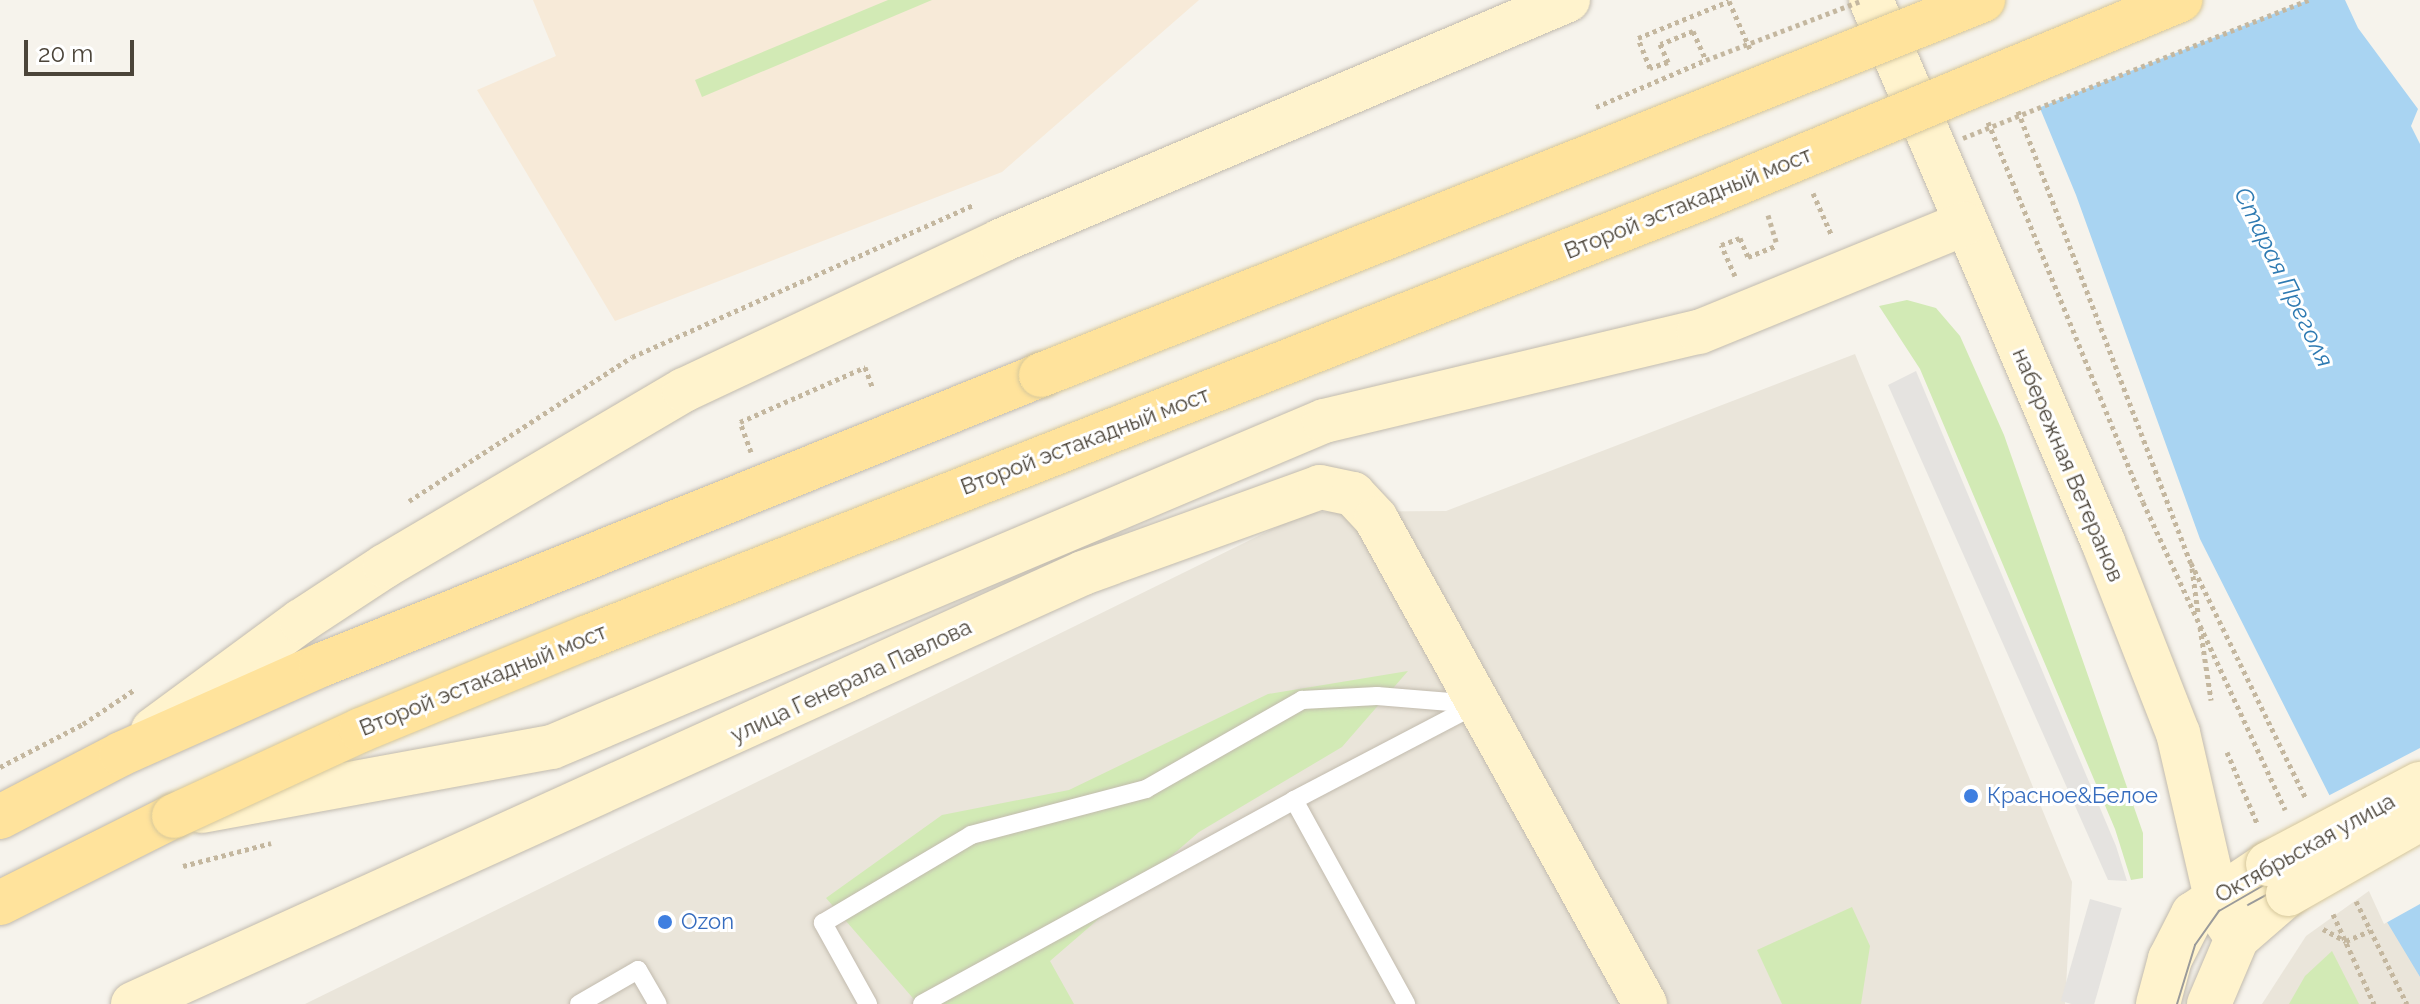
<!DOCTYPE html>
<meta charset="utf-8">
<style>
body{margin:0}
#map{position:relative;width:2420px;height:1004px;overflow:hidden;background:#f6f3ec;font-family:Raleway,sans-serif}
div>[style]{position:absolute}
.residential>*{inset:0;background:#eae5da}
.commercial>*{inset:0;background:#f7ead8}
.green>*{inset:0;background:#d2eab5}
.parking>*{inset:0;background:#e5e3e0;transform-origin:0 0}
.water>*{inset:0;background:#a9d4f2}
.pier>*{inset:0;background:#f6f3ec}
.path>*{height:5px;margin-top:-2.5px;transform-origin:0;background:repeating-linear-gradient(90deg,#c4b79f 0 4px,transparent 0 8px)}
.roads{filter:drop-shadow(0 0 2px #c2bbae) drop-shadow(0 0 2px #c2bbae)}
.lane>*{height:18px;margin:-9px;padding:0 9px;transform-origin:9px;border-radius:9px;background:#fff}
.secondary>*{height:44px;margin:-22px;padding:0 22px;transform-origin:22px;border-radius:22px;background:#fff3cd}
.primary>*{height:44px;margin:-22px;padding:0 22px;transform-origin:22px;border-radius:22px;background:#ffe39c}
.tram>*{height:2px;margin:-1px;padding:0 1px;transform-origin:1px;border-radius:1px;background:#9a9a9a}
.path-bridge>*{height:5px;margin-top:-2.5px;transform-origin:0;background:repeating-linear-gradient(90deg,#c4b79f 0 4px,transparent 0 8px)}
.bridges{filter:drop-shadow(0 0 2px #d6c79b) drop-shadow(0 0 2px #d6c79b)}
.secondary-bridge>*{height:44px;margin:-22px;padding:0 22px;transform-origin:22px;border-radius:22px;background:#fff3cd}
.primary-bridge>*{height:44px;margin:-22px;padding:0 22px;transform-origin:22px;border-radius:22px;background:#ffe39c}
.dots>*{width:22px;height:22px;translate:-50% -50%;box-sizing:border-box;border:4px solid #fff;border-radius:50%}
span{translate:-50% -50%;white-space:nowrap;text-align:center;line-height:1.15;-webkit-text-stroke:6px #fff;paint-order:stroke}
.street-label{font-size:22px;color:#4b4439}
.shop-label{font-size:22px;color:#366cbe}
.left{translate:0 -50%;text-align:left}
.water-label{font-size:24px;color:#2e7ab2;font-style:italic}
.scale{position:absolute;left:24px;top:40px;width:110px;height:36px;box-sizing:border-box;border:4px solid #4b4439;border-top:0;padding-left:10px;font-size:24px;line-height:28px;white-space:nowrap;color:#4b4439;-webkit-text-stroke:6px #fff;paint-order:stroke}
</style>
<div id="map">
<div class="residential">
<i style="clip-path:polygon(1855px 354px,2072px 882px,2065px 1004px,305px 1004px,1307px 512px,1446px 511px)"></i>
<i style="clip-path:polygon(2373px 888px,2420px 977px,2420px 1004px,2262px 1004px,2306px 936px)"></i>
</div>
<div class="commercial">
<i style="clip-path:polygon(533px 0,1199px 0,1002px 172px,615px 321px,477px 90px,556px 56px)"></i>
</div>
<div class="green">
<i style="clip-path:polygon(888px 0,932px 0,702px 97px,695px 80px)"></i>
<i style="clip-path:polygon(1907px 300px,1936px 308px,1960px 336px,2004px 435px,2143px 833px,2143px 878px,2131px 880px,2115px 829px,1920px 369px,1879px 306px)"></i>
<i style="clip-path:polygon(1408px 671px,1342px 747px,1199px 832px,1050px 961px,1074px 1004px,918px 1004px,826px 898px,942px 815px,1069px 790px,1268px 694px)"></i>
<i style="clip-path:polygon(1852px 907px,1870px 946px,1861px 1004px,1782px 1004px,1757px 950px)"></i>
<i style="clip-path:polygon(2332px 951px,2359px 1004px,2289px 1004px,2305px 976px)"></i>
</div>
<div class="parking">
<i style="clip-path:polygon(1916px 371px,2116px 846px,2127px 881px,2108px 880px,1888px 385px)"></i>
<i style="left:2090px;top:899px;width:33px;height:106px;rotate:16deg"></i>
</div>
<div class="water">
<i style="clip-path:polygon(1995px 0,2345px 0,2358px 28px,2418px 109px,2411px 126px,2420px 144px,2420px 977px,2387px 922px,2350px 836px,2200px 539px,2076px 195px)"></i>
</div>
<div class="pier">
<i style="clip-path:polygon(1991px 0,2308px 0,2036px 109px)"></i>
<i style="clip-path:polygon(2420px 748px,2420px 904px,2384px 924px,2326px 797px)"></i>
</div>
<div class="path">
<i style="left:1729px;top:1px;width:52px;rotate:66.4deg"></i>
<i style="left:1693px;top:31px;width:35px;rotate:158deg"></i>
<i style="left:1660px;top:44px;width:20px;rotate:66deg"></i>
<i style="left:1668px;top:62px;width:19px;rotate:162deg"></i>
<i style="left:1650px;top:68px;width:32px;rotate:-112deg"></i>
<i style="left:1638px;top:38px;width:98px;rotate:-22.1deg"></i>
<i style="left:1596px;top:107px;width:120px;rotate:-23.1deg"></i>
<i style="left:2018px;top:111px;width:484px;rotate:69.1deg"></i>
<i style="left:2191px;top:563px;width:263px;rotate:64deg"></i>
<i style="left:1988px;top:122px;width:410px;rotate:67.8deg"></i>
<i style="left:2143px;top:502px;width:339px;rotate:65.2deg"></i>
<i style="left:1813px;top:193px;width:47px;rotate:66.2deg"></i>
<i style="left:1735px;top:276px;width:34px;rotate:-114deg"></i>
<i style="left:1721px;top:245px;width:20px;rotate:-20deg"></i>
<i style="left:1740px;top:238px;width:21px;rotate:67deg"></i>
<i style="left:1748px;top:257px;width:31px;rotate:-22deg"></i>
<i style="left:751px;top:452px;width:32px;rotate:-110deg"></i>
<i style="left:740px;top:422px;width:137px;rotate:-23.7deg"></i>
<i style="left:865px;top:367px;width:23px;rotate:70deg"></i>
<i style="left:409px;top:501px;width:265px;rotate:-32.9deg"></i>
<i style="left:632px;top:357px;width:373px;rotate:-24deg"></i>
<i style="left:2192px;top:568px;width:45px;rotate:82.4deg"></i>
<i style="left:2200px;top:627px;width:74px;rotate:81.4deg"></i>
<i style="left:2227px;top:752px;width:77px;rotate:67.1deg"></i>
<i style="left:0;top:767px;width:93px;rotate:-27.4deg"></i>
<i style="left:83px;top:724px;width:61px;rotate:-33.7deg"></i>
<i style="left:183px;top:866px;width:91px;rotate:-14.6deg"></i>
<i style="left:2356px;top:901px;width:115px;rotate:63.7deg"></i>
<i style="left:2333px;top:914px;width:99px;rotate:65.5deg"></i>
<i style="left:2323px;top:929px;width:26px;rotate:28deg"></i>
<i style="left:2346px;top:941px;width:26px;rotate:-23deg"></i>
</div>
<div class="roads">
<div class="lane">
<i style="left:1294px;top:800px;width:205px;rotate:-27.6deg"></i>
<i style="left:579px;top:1004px;width:68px;rotate:-30deg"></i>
<i style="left:638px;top:970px;width:39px;rotate:60deg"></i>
<i style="left:868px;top:1004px;width:93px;rotate:-119.1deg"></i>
<i style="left:823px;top:923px;width:172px;rotate:-30.7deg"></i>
<i style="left:971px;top:835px;width:181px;rotate:-14.7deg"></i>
<i style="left:1146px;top:789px;width:180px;rotate:-29.7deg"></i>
<i style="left:1302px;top:700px;width:75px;rotate:-3.1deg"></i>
<i style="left:1377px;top:696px;width:98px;rotate:4.7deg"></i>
<i style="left:922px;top:1004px;width:424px;rotate:-28.7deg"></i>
<i style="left:1294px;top:800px;width:233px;rotate:61.2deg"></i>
</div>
<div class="secondary">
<i style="left:1871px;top:0;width:590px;rotate:66.83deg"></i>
<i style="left:2103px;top:542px;width:205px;rotate:68.6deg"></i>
<i style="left:2178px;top:733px;width:183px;rotate:77deg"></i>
<i style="left:2219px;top:911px;width:32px;rotate:56deg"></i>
<i style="left:153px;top:730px;width:184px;rotate:-36.4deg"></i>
<i style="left:301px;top:621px;width:100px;rotate:-33.2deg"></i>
<i style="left:385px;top:566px;width:347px;rotate:-30.5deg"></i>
<i style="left:684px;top:390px;width:349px;rotate:-25.2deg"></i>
<i style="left:1000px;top:241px;width:617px;rotate:-22.99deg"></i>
<i style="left:202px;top:811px;width:356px;rotate:-10.4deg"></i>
<i style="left:552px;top:747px;width:838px;rotate:-22.89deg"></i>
<i style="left:1324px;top:421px;width:385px;rotate:-13.4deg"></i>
<i style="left:1699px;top:332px;width:286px;rotate:-22.2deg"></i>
<i style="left:133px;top:1004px;width:1043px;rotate:-24.4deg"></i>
<i style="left:1083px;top:573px;width:252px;rotate:-19.9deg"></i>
<i style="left:1320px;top:487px;width:34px;rotate:12deg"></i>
<i style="left:1353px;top:494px;width:34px;rotate:47deg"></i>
<i style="left:1376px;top:519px;width:555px;rotate:60.99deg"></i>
<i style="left:2158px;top:1004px;width:47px;rotate:-75.1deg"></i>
<i style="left:2170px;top:959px;width:51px;rotate:-62.9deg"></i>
<i style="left:2193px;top:914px;width:90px;rotate:-33.7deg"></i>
<i style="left:2209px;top:1004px;width:72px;rotate:-67deg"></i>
<i style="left:2237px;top:938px;width:67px;rotate:-40.8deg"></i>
</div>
<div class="primary">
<i style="left:0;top:817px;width:136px;rotate:-27.5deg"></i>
<i style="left:121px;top:754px;width:219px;rotate:-24deg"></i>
<i style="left:321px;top:665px;width:776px;rotate:-21.94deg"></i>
<i style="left:0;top:903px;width:195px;rotate:-26.6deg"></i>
</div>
</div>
<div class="tram">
<i style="left:2248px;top:905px;width:196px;rotate:-28.7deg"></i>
<i style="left:2177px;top:1004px;width:62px;rotate:-73deg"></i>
<i style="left:2195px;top:945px;width:42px;rotate:-54.8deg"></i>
<i style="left:2219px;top:911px;width:232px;rotate:-30deg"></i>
</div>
<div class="path-bridge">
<i style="left:1693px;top:31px;width:32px;rotate:66deg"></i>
<i style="left:1706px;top:60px;width:168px;rotate:-20.9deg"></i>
<i style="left:1963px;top:138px;width:372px;rotate:-21.8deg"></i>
<i style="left:1768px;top:215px;width:31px;rotate:73deg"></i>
</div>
<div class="bridges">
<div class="secondary-bridge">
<i style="left:2268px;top:864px;width:172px;rotate:-27.8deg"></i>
<i style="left:2288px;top:894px;width:152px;rotate:-29.6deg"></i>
</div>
<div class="primary-bridge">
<i style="left:1041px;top:375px;width:1014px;rotate:-21.71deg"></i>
<i style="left:174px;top:816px;width:206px;rotate:-24.7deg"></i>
<i style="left:361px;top:730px;width:245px;rotate:-22.3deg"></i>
<i style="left:588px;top:637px;width:1195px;rotate:-21.5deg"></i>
<i style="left:1700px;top:199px;width:520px;rotate:-22.52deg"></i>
</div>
</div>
<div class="dots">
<i style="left:1971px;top:796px;background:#3f7fe0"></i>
<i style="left:665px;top:922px;background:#3f7fe0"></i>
</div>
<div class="street-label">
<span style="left:1688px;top:203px;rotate:-22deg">Второй эстакадный мост</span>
<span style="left:1085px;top:441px;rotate:-21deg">Второй эстакадный мост</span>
<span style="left:2068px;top:465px;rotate:67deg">набережная Ветеранов</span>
<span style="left:483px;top:680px;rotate:-22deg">Второй эстакадный мост</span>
<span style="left:851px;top:681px;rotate:-25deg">улица Генерала Павлова</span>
<span style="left:2305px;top:848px;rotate:-29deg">Октябрьская улица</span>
</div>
<div class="shop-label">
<span class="left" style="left:1987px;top:796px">Красное&amp;Белое</span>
<span class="left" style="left:681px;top:922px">Ozon</span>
</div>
<div class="water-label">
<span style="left:2284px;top:277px;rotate:64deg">Старая Преголя</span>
</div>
<div class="scale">20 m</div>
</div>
